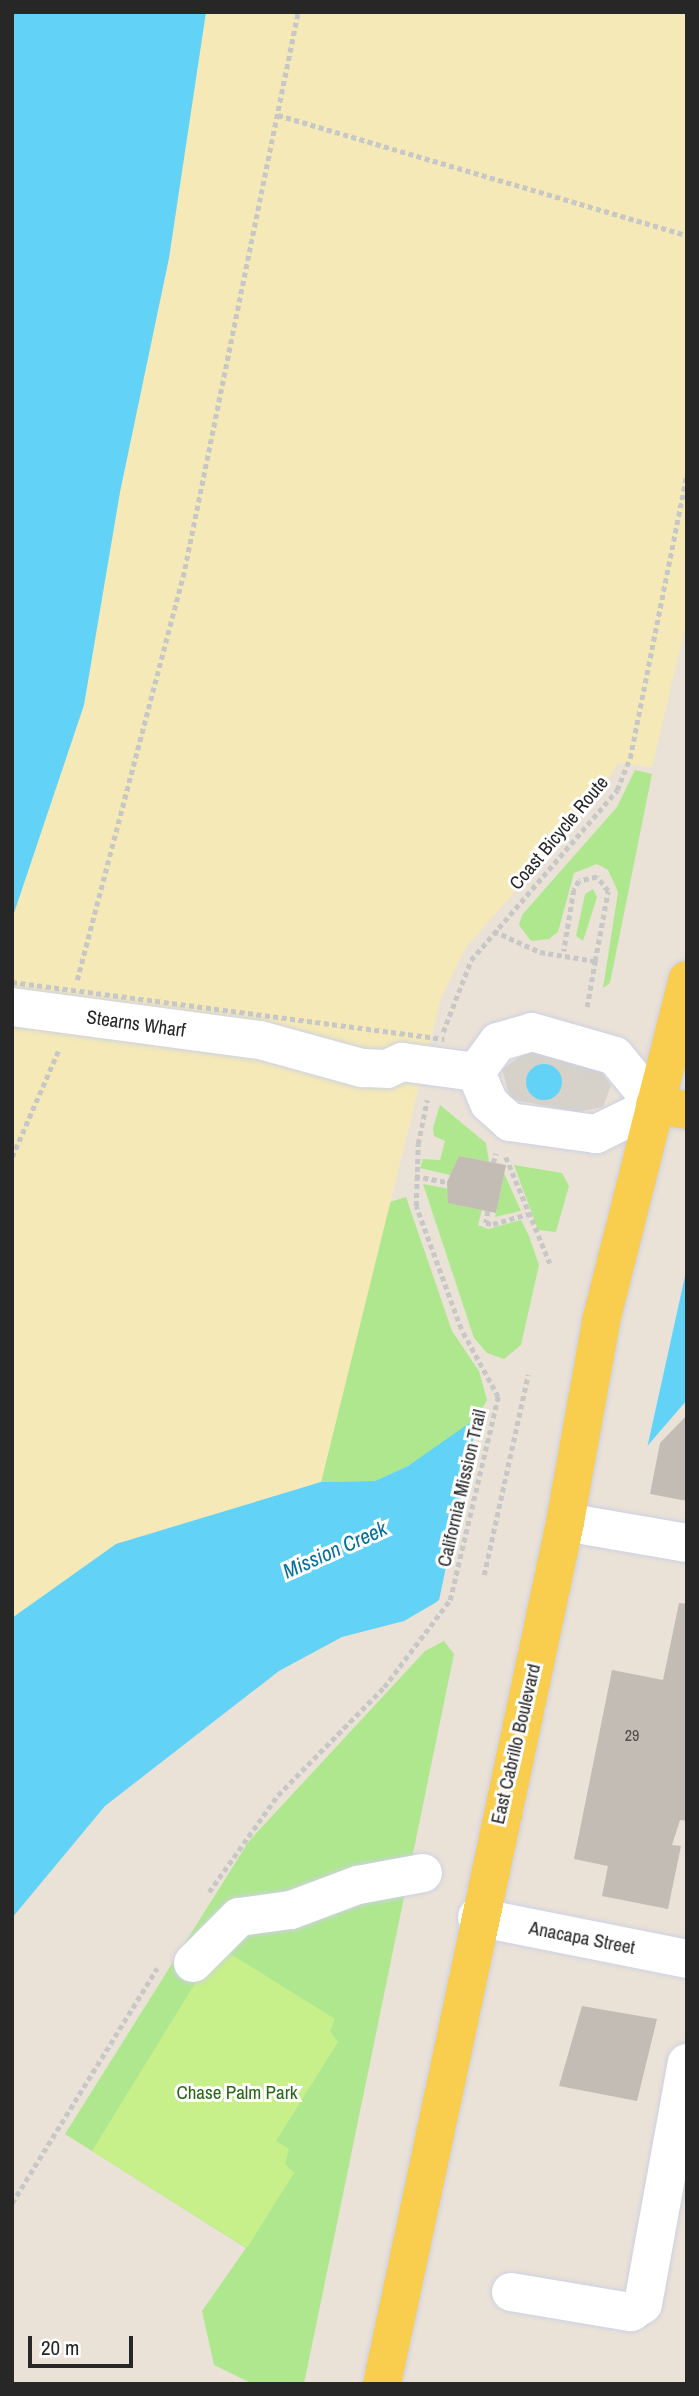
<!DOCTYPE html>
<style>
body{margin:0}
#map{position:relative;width:699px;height:2396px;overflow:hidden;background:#ebe2d7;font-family:"Archivo Narrow",sans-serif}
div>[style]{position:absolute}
.green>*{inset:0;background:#afe78f}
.sand>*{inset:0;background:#f4e9b7}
.pitch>*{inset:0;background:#c7ef8a}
.plaza>*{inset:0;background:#d6d2ca}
.water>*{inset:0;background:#62d3f6}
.round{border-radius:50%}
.pier>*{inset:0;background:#ebe2d7}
.building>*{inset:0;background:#c2bcb4}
.path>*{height:4.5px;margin-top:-2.25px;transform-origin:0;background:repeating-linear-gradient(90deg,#c7c7c7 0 5px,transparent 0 8.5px)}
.roads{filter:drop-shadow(0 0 2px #cdd1e2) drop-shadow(0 0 2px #cdd1e2)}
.minor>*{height:38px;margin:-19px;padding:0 19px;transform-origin:19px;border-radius:19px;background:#fff}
.major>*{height:38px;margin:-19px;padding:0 19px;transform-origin:19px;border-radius:19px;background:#f9cd4e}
.path-bridge>*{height:4.5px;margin-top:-2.25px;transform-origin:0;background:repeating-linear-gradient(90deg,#c7c7c7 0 5px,transparent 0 8.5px)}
span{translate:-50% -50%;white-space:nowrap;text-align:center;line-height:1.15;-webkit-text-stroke:6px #fff;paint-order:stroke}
.number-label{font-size:16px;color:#4e4c4a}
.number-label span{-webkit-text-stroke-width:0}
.street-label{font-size:19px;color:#272727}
.park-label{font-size:19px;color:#286714}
.water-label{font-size:21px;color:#046e9e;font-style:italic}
.frame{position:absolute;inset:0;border:14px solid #272727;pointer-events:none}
.scale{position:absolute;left:28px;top:2336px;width:105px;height:32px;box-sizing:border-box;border:4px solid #272727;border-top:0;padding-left:9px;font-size:21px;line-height:24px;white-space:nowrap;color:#272727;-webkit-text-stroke:5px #fff;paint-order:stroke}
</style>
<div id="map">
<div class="green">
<i style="clip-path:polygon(635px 770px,652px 774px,610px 983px,603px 988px,618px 892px,608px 870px,597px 864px,574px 873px,558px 932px,549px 939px,531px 941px,519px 925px,522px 915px,617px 807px)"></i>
<i style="clip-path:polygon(593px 889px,597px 897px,583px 941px,576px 936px,585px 894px)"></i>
<i style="clip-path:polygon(440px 1105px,486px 1143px,489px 1162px,459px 1156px,454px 1176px,420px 1168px,423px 1159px,440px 1160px,445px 1141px,434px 1136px,433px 1128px)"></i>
<i style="clip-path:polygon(514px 1165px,562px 1173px,569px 1186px,556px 1232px,538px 1230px)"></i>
<i style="clip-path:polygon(504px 1173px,521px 1211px,495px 1217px,496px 1213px)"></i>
<i style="clip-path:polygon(423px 1184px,451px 1189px,449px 1203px,482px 1210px,478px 1225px,488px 1229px,521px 1220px,529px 1236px,539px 1265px,521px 1345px,504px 1359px,487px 1353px,474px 1338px)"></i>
<i style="clip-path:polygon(406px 1197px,452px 1331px,479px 1371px,487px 1400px,474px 1424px,408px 1466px,375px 1481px,321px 1482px,390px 1202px)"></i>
<i style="clip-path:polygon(444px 1641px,454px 1654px,304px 2384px,253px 2384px,214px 2365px,202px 2311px,246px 2248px,65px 2134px,249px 1841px,425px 1651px)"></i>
</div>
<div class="sand">
<i style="clip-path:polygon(206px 12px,687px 12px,687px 619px,652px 767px,618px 763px,594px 802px,466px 947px,441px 998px,321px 1482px,116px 1544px,12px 1618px,12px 919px,84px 705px,120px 492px,169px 258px)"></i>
</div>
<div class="pitch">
<i style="clip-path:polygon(218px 1946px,335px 2019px,330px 2031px,338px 2042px,276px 2141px,289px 2149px,285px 2164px,294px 2173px,247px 2248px,92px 2151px)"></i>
</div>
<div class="plaza">
<i style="clip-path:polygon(530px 1050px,589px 1056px,611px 1085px,603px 1107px,577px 1112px,510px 1099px,502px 1069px)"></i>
</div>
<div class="water">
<i style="clip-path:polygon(12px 12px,206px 12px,169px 258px,120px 492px,84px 705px,12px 919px)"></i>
<i class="round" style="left:526px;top:1064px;width:36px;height:36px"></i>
<i style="clip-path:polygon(687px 1271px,687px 1400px,643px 1451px,435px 1603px,404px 1621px,342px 1637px,279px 1671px,105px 1806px,12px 1918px,12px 1618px,116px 1544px,321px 1482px,375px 1481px,408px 1466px)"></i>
</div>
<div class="pier">
<i style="clip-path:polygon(687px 1267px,646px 1453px,438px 1605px,478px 1417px)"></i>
</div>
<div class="building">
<i style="clip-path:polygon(459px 1156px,506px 1165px,496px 1213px,448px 1203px,447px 1182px)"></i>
<i style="clip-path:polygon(687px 1415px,687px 1501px,650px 1494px,660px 1443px)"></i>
<i style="clip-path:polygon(679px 1603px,687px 1604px,687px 1821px,680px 1820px,672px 1845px,681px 1846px,668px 1909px,602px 1896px,608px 1866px,574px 1859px,612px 1670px,663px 1680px)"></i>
<i style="clip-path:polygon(582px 2006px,657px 2019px,637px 2101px,559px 2086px)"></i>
</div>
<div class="path">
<i style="left:278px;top:115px;width:426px;rotate:16.4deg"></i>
<i style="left:494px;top:931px;width:51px;rotate:24.5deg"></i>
<i style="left:540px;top:952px;width:56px;rotate:9.3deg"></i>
<i style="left:595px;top:961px;width:71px;rotate:-79.5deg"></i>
<i style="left:608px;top:891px;width:18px;rotate:-128deg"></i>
<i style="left:597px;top:877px;width:18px;rotate:167deg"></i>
<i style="left:579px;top:881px;width:10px;rotate:119deg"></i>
<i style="left:574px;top:890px;width:62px;rotate:99.3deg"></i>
<i style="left:77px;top:980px;width:417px;rotate:-75.3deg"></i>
<i style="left:183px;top:577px;width:577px;rotate:-78.5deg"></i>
<i style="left:587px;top:1007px;width:47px;rotate:-80.1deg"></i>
<i style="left:443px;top:1032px;width:77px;rotate:-68.7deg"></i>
<i style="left:471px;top:960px;width:224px;rotate:-49.3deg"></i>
<i style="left:617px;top:790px;width:35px;rotate:-68deg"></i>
<i style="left:630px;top:758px;width:292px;rotate:-78.7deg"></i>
<i style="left:12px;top:1157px;width:118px;rotate:-66.5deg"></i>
<i style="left:506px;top:1157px;width:115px;rotate:67.5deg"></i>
<i style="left:493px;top:1163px;width:10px;rotate:-73deg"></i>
<i style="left:415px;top:1176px;width:33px;rotate:11deg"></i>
<i style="left:488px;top:1211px;width:12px;rotate:99deg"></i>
<i style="left:486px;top:1223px;width:7px;rotate:8deg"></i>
<i style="left:493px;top:1224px;width:36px;rotate:-16deg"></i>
<i style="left:484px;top:1575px;width:205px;rotate:-77.6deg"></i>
<i style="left:209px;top:1892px;width:119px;rotate:-54.6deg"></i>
<i style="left:278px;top:1795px;width:151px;rotate:-45.5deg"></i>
<i style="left:384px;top:1687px;width:109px;rotate:-52.8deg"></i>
<i style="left:450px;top:1600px;width:209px;rotate:-76.7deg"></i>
<i style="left:498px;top:1397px;width:77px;rotate:-118.6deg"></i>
<i style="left:461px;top:1329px;width:131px;rotate:-110.1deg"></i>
<i style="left:416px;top:1206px;width:62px;rotate:-88.2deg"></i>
<i style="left:418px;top:1144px;width:45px;rotate:-78.4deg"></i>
<i style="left:12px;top:2203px;width:276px;rotate:-58.3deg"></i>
</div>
<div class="roads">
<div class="minor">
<i style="left:12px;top:1007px;width:250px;rotate:7.6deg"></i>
<i style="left:260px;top:1040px;width:106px;rotate:15.4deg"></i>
<i style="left:362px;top:1068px;width:25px;rotate:2deg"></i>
<i style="left:387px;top:1069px;width:17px;rotate:-25deg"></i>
<i style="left:402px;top:1062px;width:75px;rotate:7.7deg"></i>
<i style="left:532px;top:1032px;width:86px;rotate:16.1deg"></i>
<i style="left:615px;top:1056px;width:63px;rotate:50.8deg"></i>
<i style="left:655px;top:1105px;width:66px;rotate:153.8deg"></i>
<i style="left:596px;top:1134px;width:87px;rotate:-172.1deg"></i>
<i style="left:510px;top:1122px;width:28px;rotate:-138deg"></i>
<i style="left:489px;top:1103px;width:34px;rotate:-113deg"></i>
<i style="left:476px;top:1072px;width:37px;rotate:-54deg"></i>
<i style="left:498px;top:1042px;width:35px;rotate:-16deg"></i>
<i style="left:565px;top:1522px;width:124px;rotate:9.8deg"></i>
<i style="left:477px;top:1917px;width:214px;rotate:11.3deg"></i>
<i style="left:193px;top:1963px;width:65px;rotate:-45deg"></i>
<i style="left:239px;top:1917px;width:52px;rotate:-7.7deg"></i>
<i style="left:291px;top:1910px;width:72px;rotate:-20.5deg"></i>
<i style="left:358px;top:1885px;width:66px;rotate:-10.5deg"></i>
<i style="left:511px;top:2292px;width:122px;rotate:9.5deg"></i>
<i style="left:631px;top:2312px;width:14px;rotate:-34deg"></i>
<i style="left:643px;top:2304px;width:245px;rotate:-79.7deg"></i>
</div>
<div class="major">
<i style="left:655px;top:1105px;width:32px;rotate:9deg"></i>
<i style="left:382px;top:2384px;width:881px;rotate:-78.01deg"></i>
<i style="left:565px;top:1522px;width:204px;rotate:-79.8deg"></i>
<i style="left:601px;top:1321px;width:352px;rotate:-75.8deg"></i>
</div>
</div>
<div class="path-bridge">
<i style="left:12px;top:982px;width:436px;rotate:7.5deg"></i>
</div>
<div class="number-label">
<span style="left:632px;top:1735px">29</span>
</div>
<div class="street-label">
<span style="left:559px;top:833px;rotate:-50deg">Coast Bicycle Route</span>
<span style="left:136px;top:1024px;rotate:8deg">Stearns Wharf</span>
<span style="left:462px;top:1488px;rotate:-77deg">California Mission Trail</span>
<span style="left:516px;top:1744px;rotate:-77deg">East Cabrillo Boulevard</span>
<span style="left:582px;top:1938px;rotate:11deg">Anacapa Street</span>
</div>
<div class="park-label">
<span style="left:237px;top:2093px">Chase Palm Park</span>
</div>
<div class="water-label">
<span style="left:335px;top:1550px;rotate:-24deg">Mission Creek</span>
</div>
<div class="frame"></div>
<div class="scale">20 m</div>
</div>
